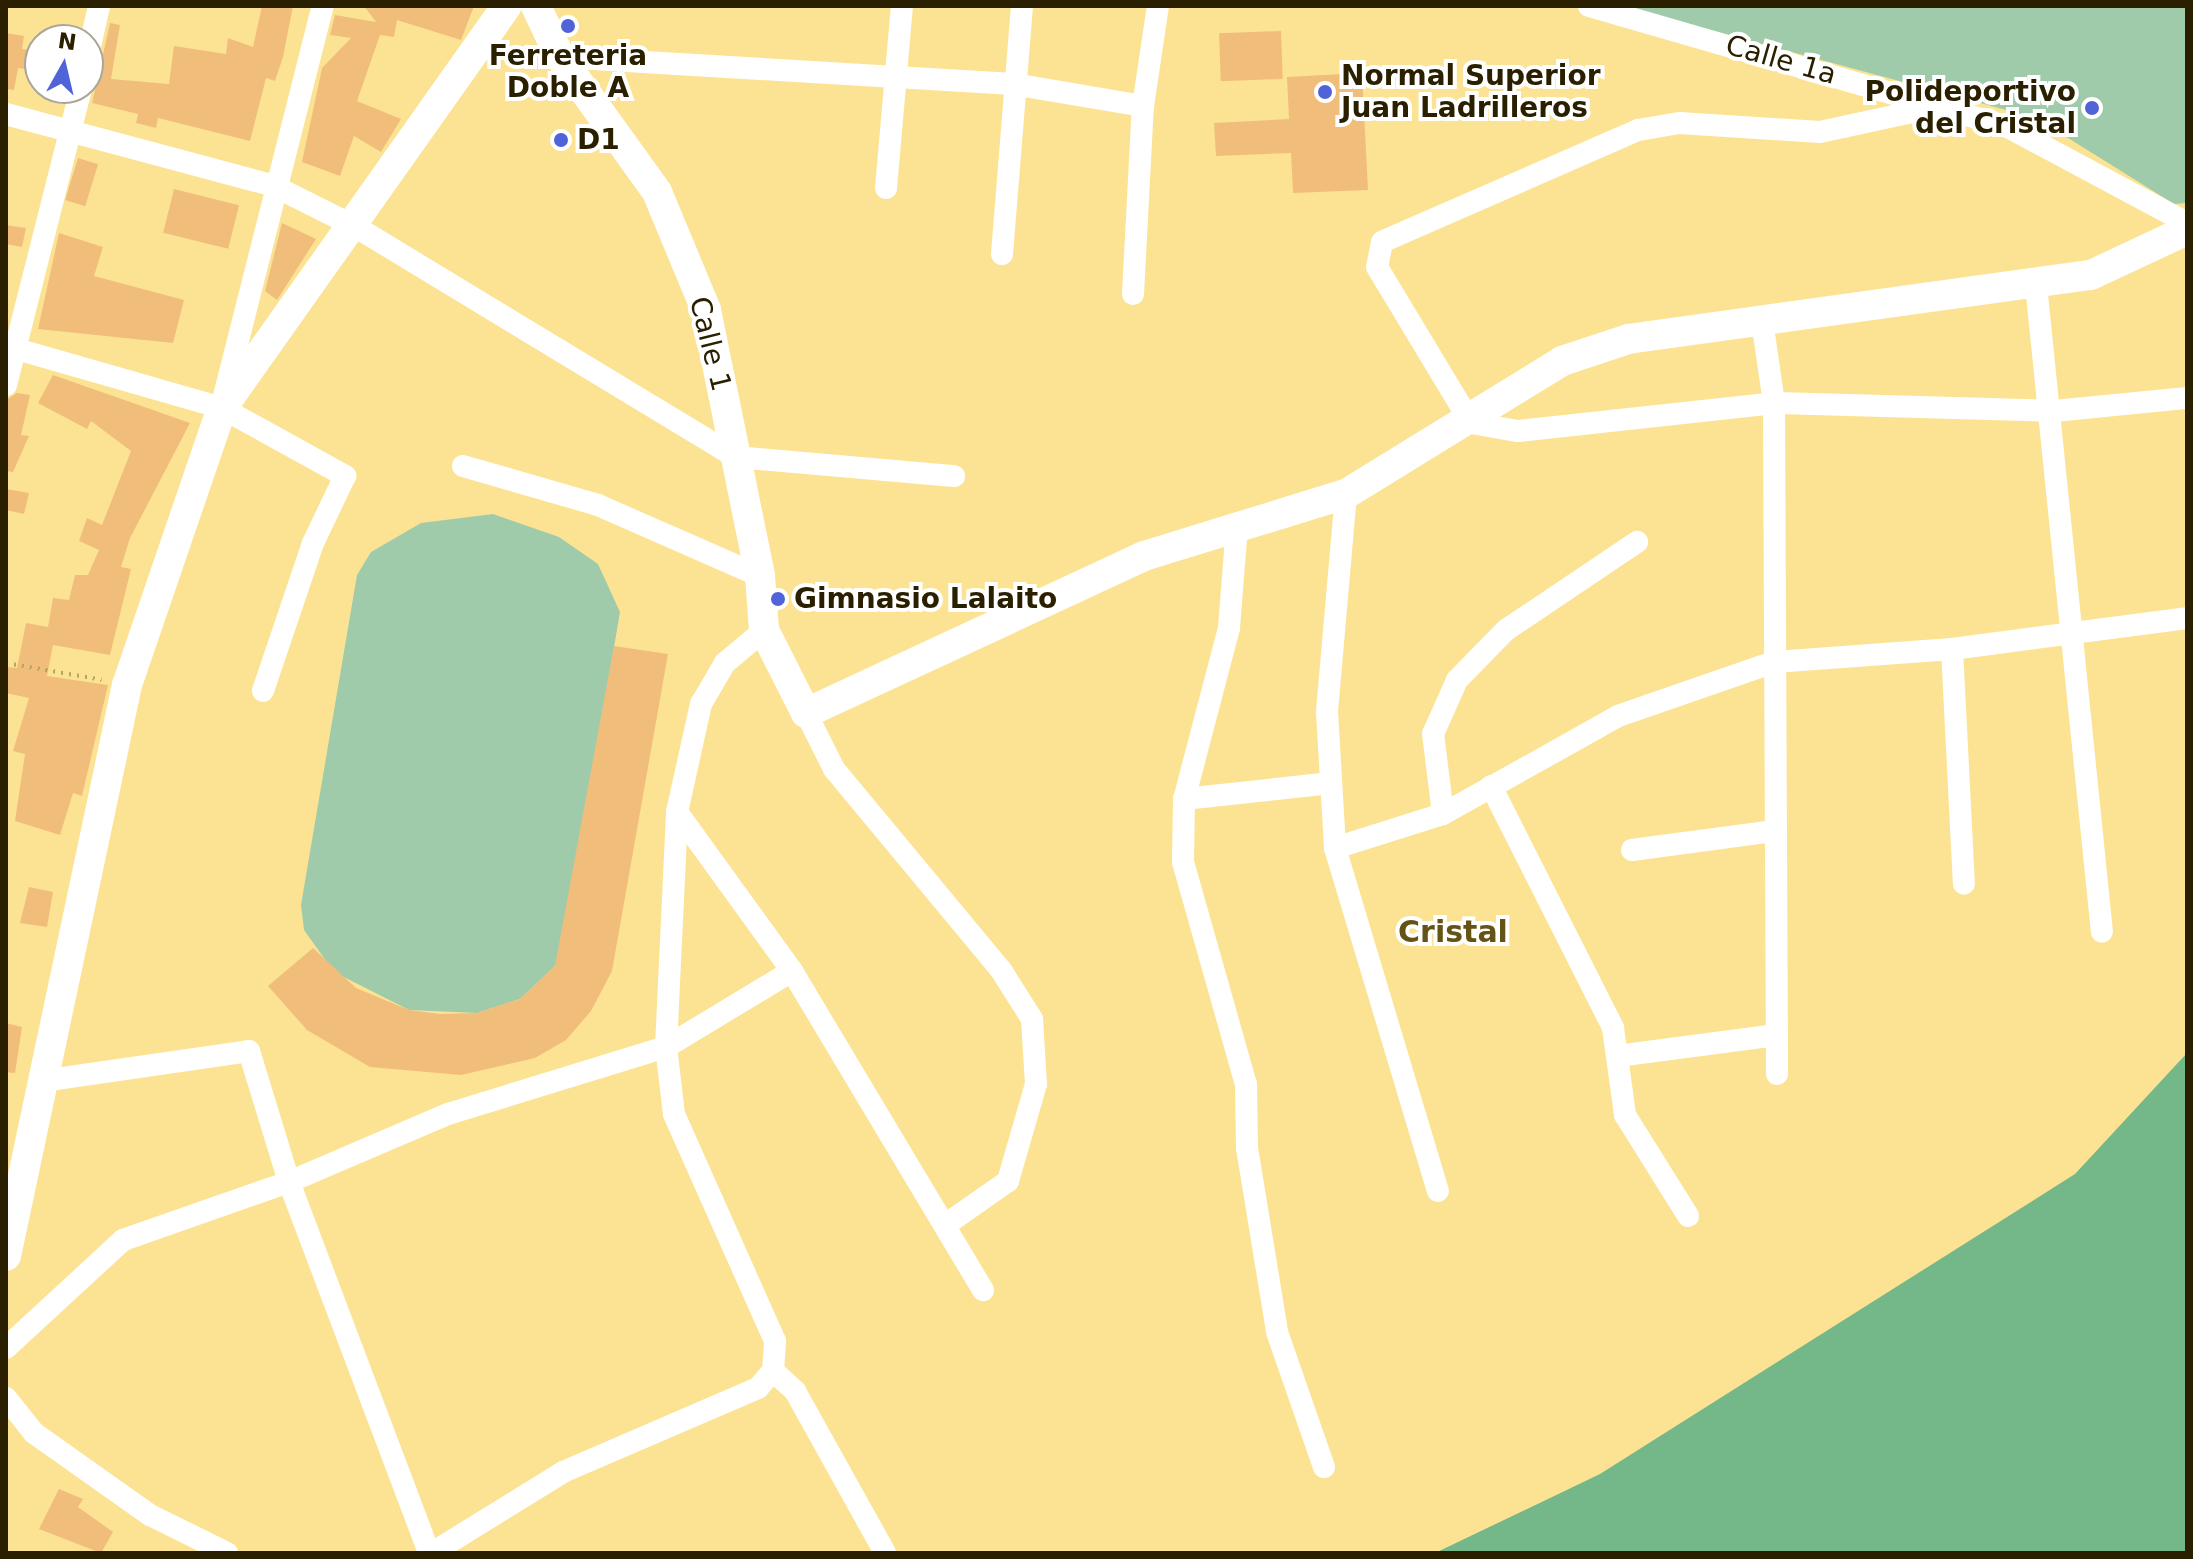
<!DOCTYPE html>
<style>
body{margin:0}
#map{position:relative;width:2193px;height:1559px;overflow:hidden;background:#fce394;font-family:"DejaVu Sans",sans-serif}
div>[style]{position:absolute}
.green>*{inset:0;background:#a0cbab}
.forest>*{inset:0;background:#74b788}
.building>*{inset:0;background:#f1bd7b;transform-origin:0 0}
.path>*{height:4px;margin-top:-2px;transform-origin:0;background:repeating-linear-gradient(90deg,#b8a464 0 2px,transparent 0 8px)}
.street>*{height:22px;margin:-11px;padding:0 11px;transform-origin:11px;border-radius:11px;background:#fff}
.secondary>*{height:30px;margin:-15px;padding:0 15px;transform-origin:15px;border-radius:15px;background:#fff}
.dots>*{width:22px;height:22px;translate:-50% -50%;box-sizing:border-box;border:4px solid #fff;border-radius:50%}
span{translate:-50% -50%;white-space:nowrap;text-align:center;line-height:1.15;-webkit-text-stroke:8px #fff;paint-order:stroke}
.poi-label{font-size:28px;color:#2a2000;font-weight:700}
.left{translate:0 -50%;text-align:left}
.right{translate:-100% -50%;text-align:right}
.street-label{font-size:28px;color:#2a2000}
.neighbourhood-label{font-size:30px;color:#645314;font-weight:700}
.frame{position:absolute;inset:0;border:8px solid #2a2000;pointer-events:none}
.north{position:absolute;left:24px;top:24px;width:80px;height:80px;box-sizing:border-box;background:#fff;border:2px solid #aaa699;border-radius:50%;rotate:8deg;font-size:22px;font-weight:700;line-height:32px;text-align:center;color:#2a2000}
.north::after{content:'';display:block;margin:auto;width:28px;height:36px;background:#5163d9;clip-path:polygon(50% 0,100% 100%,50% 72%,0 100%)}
</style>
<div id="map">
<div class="green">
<i style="clip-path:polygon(1621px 6px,2187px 6px,2187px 203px,2174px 204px,2036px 118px)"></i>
<i style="clip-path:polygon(493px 514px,559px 537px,598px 564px,620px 612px,564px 943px,555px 966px,520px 999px,477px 1013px,409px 1010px,334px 972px,304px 930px,301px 905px,357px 575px,371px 552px,421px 523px)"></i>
</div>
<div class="forest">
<i style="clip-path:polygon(2187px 1053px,2187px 1553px,1435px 1553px,1600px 1474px,2075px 1174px)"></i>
</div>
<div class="building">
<i style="clip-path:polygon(262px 6px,293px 6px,283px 57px,275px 81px,266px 78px,250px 141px,158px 118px,156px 128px,136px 123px,138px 114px,92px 103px,110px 23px,120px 25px,111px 79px,169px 84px,174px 46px,226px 54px,228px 38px,253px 47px)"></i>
<i style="clip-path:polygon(364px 6px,474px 6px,461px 40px,397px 20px,394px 37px,380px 35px,357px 101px,401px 119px,381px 152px,354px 136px,340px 176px,302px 162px,322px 68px,351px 38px,330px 35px,335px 15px,376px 22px)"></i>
<i style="left:1281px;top:31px;width:48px;height:62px;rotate:88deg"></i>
<i style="clip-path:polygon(6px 33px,24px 36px,22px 49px,40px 52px,40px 71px,18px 68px,14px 90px,6px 89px)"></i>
<i style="clip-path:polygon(1362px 73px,1368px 190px,1293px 193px,1291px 153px,1216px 156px,1214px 123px,1289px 119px,1287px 77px)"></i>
<i style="left:78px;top:158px;width:21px;height:44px;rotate:17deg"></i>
<i style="left:174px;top:189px;width:67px;height:45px;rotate:14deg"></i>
<i style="clip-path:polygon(282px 223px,316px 239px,277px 300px,265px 291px)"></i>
<i style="clip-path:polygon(6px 225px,26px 228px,22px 247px,6px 244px)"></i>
<i style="clip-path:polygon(59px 233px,103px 247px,94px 276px,184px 300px,173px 343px,38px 329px)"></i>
<i style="clip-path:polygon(53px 375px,190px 423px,130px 538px,121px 567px,131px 569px,110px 655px,53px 645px,47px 676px,108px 685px,82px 796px,73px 793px,60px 835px,15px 821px,25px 754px,13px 751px,29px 698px,6px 693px,6px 667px,17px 668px,26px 623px,48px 627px,53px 598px,69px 600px,75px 575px,88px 575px,99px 550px,79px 541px,87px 518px,102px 525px,131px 451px,91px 421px,87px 429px,38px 403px)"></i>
<i style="clip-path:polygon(17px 393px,30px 395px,21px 435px,29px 436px,13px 472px,6px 471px,6px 400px)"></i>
<i style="clip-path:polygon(6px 489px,29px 493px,24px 514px,6px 510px)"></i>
<i style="clip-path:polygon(614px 646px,668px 654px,612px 971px,591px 1011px,566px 1040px,535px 1058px,461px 1075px,370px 1067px,307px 1030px,268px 986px,313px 948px,356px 988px,409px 1010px,440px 1014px,477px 1013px,520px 999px,555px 966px)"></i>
<i style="clip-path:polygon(29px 887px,53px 892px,47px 927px,20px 923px)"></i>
<i style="clip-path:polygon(6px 1023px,22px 1027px,15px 1073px,6px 1072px)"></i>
<i style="clip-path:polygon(59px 1489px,83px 1499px,78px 1507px,113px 1532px,101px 1553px,39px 1529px)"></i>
</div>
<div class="path">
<i style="left:6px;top:663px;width:97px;rotate:10deg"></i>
</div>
<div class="street">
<i style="left:1589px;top:6px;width:436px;rotate:16.1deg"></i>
<i style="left:2008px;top:127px;width:203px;rotate:28.2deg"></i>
<i style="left:88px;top:55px;width:50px;rotate:-77.3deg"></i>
<i style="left:560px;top:57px;width:454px;rotate:3.4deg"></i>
<i style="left:1013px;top:84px;width:132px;rotate:9.6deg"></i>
<i style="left:1940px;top:106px;width:123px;rotate:167.8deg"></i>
<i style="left:1820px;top:132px;width:141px;rotate:-176.3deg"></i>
<i style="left:1679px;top:123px;width:42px;rotate:170.3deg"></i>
<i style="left:1638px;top:130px;width:279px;rotate:156.4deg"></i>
<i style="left:1382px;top:242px;width:25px;rotate:101deg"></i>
<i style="left:1377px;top:267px;width:182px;rotate:58.9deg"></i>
<i style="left:1471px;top:423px;width:48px;rotate:9.7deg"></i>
<i style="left:1518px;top:431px;width:258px;rotate:-6.2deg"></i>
<i style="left:1774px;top:403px;width:280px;rotate:1.6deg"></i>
<i style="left:2054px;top:411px;width:134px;rotate:-5.6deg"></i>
<i style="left:6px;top:114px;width:278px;rotate:15deg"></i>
<i style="left:274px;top:186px;width:92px;rotate:26.6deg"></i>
<i style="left:356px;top:227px;width:444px;rotate:31.2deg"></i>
<i style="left:736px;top:457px;width:219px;rotate:5deg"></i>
<i style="left:886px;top:188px;width:183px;rotate:-85deg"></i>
<i style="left:1002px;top:254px;width:249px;rotate:-85.4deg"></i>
<i style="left:2036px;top:285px;width:650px;rotate:84.18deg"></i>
<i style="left:1133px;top:294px;width:188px;rotate:-87deg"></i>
<i style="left:1143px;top:106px;width:101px;rotate:-81.5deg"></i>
<i style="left:1762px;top:320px;width:84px;rotate:81.8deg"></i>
<i style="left:1774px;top:403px;width:671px;rotate:89.74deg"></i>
<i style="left:6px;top:346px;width:225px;rotate:16deg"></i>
<i style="left:222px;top:408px;width:141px;rotate:28.9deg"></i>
<i style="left:345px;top:476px;width:74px;rotate:115.5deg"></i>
<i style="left:313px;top:543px;width:156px;rotate:108.7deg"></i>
<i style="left:6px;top:385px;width:306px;rotate:-75.8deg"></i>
<i style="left:224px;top:396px;width:402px;rotate:-75.8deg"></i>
<i style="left:463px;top:466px;width:141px;rotate:16.1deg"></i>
<i style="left:598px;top:505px;width:177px;rotate:23.7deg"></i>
<i style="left:1346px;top:494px;width:219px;rotate:95deg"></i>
<i style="left:1327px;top:712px;width:136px;rotate:86.6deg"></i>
<i style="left:1335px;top:848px;width:358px;rotate:73.3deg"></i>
<i style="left:1237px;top:526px;width:102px;rotate:94.5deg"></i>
<i style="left:1229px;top:628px;width:177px;rotate:104.7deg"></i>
<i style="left:1184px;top:799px;width:63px;rotate:90.9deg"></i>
<i style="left:1183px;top:862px;width:231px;rotate:74.2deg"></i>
<i style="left:1246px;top:1084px;width:64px;rotate:89.1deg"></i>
<i style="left:1247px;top:1148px;width:186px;rotate:80.7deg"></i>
<i style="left:1277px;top:1332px;width:143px;rotate:70.8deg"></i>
<i style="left:1952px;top:649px;width:235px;rotate:87.1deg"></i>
<i style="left:806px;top:713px;width:63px;rotate:63.4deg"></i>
<i style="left:834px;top:769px;width:261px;rotate:50.3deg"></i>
<i style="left:1001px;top:970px;width:58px;rotate:57.7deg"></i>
<i style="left:1032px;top:1019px;width:65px;rotate:86.5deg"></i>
<i style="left:1036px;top:1084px;width:101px;rotate:106.1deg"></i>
<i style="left:1008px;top:1181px;width:73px;rotate:145deg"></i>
<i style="left:1491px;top:786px;width:271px;rotate:63.2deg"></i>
<i style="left:1613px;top:1028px;width:88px;rotate:82.1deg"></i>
<i style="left:1625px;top:1115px;width:119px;rotate:58deg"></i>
<i style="left:1184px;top:799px;width:148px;rotate:-6.2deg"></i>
<i style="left:677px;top:812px;width:196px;rotate:54.1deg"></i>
<i style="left:792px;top:971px;width:372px;rotate:59.1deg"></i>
<i style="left:1443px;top:814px;width:81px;rotate:-97.1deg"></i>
<i style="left:1433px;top:734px;width:59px;rotate:-66deg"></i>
<i style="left:1457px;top:680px;width:70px;rotate:-45.6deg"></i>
<i style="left:1506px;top:630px;width:158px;rotate:-33.9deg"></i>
<i style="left:1335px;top:848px;width:113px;rotate:-17.5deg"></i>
<i style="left:1443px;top:814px;width:201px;rotate:-29.2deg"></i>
<i style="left:1618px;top:716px;width:165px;rotate:-19.1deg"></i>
<i style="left:1774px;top:662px;width:178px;rotate:-4.2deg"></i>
<i style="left:1952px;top:649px;width:237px;rotate:-7.5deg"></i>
<i style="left:1632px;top:850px;width:144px;rotate:-7.6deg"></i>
<i style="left:1617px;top:1056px;width:161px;rotate:-7.5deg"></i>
<i style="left:42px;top:1081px;width:209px;rotate:-8.2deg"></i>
<i style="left:249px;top:1051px;width:137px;rotate:73deg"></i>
<i style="left:289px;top:1182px;width:397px;rotate:69.3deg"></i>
<i style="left:6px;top:1348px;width:159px;rotate:-42.7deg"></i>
<i style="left:123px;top:1240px;width:176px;rotate:-19.3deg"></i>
<i style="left:289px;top:1182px;width:173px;rotate:-23.2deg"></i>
<i style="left:448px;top:1114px;width:228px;rotate:-17.1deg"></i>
<i style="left:666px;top:1047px;width:147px;rotate:-31.1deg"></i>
<i style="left:773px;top:1371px;width:30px;rotate:42deg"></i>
<i style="left:795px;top:1391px;width:185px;rotate:60.9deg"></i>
<i style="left:6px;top:1398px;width:45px;rotate:51.3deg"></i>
<i style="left:34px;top:1433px;width:142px;rotate:35.3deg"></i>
<i style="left:150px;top:1515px;width:86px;rotate:26.3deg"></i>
<i style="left:432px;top:1553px;width:154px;rotate:-31.7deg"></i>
<i style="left:563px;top:1472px;width:212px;rotate:-23.3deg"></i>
<i style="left:758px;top:1388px;width:23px;rotate:-49deg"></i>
<i style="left:773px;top:1371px;width:30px;rotate:-86deg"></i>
<i style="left:775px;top:1341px;width:248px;rotate:-114deg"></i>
<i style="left:674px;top:1114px;width:67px;rotate:-96.8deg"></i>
<i style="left:666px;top:1047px;width:235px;rotate:-87.3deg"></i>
<i style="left:677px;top:812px;width:111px;rotate:-77.5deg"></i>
<i style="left:701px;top:704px;width:48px;rotate:-59.7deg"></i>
<i style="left:725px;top:663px;width:51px;rotate:-40.2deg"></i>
</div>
<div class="secondary">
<i style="left:536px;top:6px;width:56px;rotate:64.8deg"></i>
<i style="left:560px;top:57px;width:166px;rotate:54.3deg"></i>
<i style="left:657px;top:192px;width:128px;rotate:67.4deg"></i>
<i style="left:706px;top:310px;width:271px;rotate:78.5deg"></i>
<i style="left:760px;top:576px;width:54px;rotate:85.8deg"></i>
<i style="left:764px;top:630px;width:93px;rotate:63.2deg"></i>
<i style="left:806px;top:713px;width:373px;rotate:-24.9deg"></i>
<i style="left:1144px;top:556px;width:211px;rotate:-17.1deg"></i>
<i style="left:1346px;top:494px;width:254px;rotate:-31.6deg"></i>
<i style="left:1562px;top:361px;width:70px;rotate:-18.4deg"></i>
<i style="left:1628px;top:339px;width:467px;rotate:-7.9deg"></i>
<i style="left:2091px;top:275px;width:106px;rotate:-25.1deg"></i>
<i style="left:6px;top:1256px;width:584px;rotate:-78.04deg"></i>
<i style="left:127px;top:685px;width:293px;rotate:-71.1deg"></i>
<i style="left:222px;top:408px;width:493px;rotate:-54.7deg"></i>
</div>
<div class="dots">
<i style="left:568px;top:26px;background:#5163d9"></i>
<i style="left:1325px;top:92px;background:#5163d9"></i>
<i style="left:2092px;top:108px;background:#5163d9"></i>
<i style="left:561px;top:140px;background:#5163d9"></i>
<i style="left:778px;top:599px;background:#5163d9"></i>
</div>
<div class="poi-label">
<span style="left:568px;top:72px">Ferreteria<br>Doble A</span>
<span class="left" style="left:1341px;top:92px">Normal Superior<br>Juan Ladrilleros</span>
<span class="right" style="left:2076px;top:108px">Polideportivo<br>del Cristal</span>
<span class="left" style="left:577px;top:140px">D1</span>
<span class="left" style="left:794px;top:599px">Gimnasio Lalaito</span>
</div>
<div class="street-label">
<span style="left:1781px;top:60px;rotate:16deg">Calle 1a</span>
<span style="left:710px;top:344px;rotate:76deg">Calle 1</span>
</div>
<div class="neighbourhood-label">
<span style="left:1453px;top:932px">Cristal</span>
</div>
<div class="frame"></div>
<div class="north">N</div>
</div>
